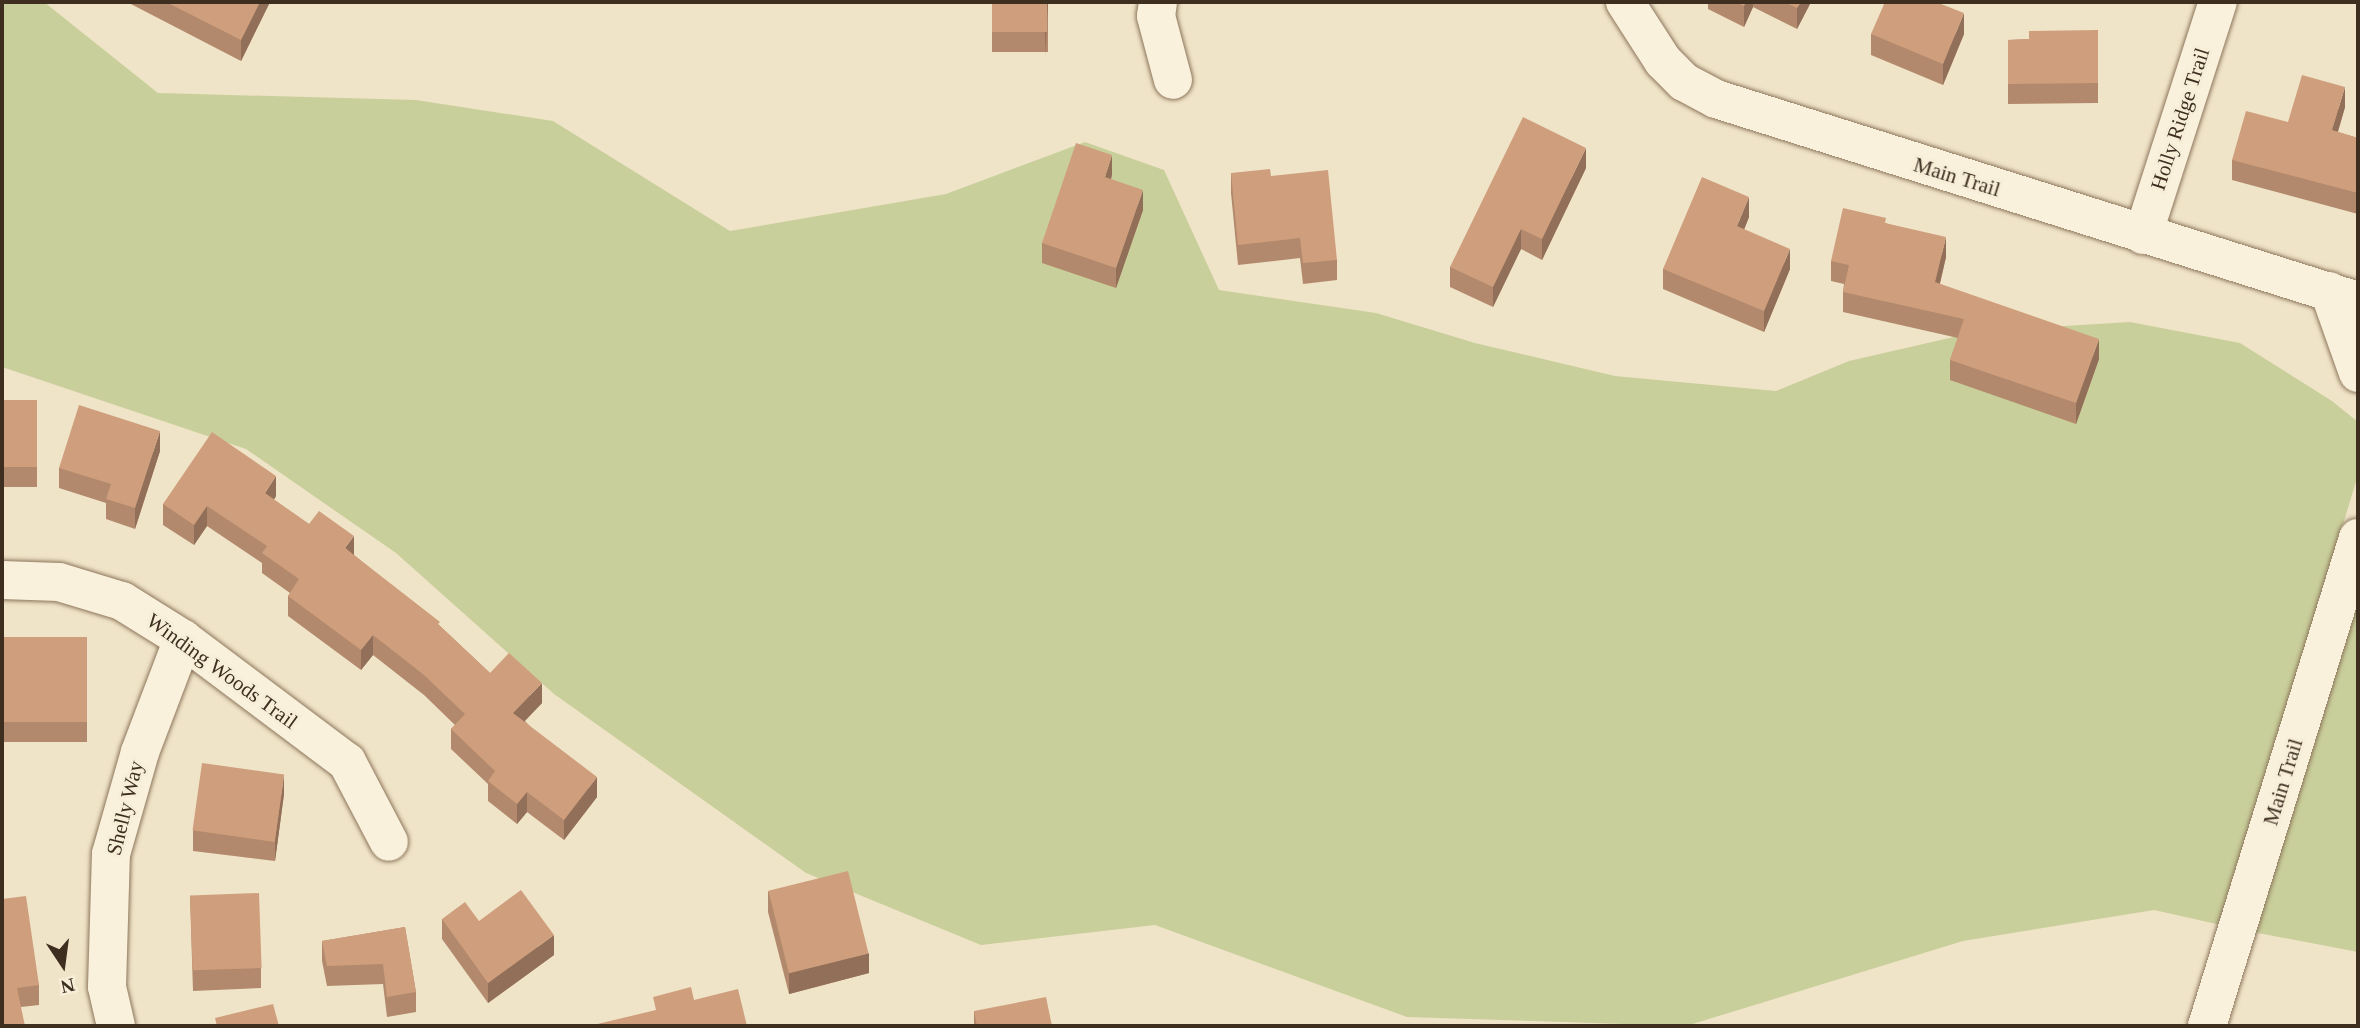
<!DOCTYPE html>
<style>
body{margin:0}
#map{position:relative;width:2360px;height:1028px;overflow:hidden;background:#f0e4c8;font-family:Georgia,serif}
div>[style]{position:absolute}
.green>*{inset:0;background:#c9cf9b}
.roads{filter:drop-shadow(0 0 2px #8d765c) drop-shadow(0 0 2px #8d765c)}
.minor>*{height:38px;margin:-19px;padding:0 19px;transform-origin:19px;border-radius:19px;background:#faf1dc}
.wall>*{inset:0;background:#b2896c;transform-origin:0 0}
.shaded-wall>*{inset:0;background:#916f58}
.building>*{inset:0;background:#cf9f7d;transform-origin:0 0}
span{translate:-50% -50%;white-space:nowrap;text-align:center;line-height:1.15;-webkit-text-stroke:6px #f7eed8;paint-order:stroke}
.street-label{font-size:21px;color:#3d2e20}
.frame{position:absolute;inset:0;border:4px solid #3d2e20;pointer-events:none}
.north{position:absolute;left:28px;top:930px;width:70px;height:70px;-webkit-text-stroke:5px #f7eed8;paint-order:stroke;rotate:167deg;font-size:19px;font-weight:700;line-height:28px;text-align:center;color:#3d2e20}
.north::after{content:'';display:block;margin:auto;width:24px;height:32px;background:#3d2e20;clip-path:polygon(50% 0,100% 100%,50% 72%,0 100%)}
</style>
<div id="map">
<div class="green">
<i style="clip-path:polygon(2px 2px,44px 2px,158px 93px,416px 100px,553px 121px,730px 231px,946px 194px,1085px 142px,1164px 170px,1219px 290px,1376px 313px,1475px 343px,1615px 376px,1776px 391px,1849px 361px,1980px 331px,2130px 322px,2240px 343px,2332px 401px,2358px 422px,2358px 475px,2221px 925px,2154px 910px,1963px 941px,1686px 1026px,1407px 1017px,1155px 925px,981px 945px,806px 873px,554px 694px,396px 553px,246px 449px,2px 367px)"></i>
<i style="clip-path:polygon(2358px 585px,2358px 952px,2253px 932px)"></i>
</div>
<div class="roads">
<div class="minor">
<i style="left:1158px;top:2px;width:14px;rotate:98deg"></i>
<i style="left:1156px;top:16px;width:66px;rotate:75.1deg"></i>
<i style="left:1625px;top:2px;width:70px;rotate:57.2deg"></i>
<i style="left:1663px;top:61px;width:30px;rotate:45deg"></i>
<i style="left:1684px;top:82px;width:36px;rotate:28deg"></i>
<i style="left:1716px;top:99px;width:673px;rotate:17.47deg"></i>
<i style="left:2143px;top:235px;width:245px;rotate:-72.2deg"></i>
<i style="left:2329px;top:291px;width:87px;rotate:70.5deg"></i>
<i style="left:2px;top:580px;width:57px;rotate:2deg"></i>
<i style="left:59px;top:582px;width:66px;rotate:16.8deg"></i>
<i style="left:122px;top:601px;width:72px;rotate:31.9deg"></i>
<i style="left:183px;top:639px;width:205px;rotate:36.9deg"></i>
<i style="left:347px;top:762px;width:90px;rotate:62.3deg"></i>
<i style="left:116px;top:1026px;width:40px;rotate:-103deg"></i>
<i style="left:107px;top:987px;width:133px;rotate:-88.3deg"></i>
<i style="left:111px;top:854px;width:106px;rotate:-74.1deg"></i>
<i style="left:140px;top:752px;width:121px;rotate:-69.2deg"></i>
<i style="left:2207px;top:1026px;width:511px;rotate:-72.81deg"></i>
</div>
</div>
<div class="wall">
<i style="clip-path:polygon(127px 2px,270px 2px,241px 61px)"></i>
<i style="left:992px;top:2px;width:56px;height:50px"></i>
<i style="clip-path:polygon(1708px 2px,1811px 2px,1797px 29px,1753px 7px,1744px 27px,1708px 9px)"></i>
<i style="clip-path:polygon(2098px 30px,2098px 103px,2008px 104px,2008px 40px,2029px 39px)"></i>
<i style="clip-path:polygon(1871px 34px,1964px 34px,1943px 85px,1871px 55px)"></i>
<i style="clip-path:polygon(2345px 107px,2338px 132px,2358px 138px,2358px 214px,2232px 180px,2232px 160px,2288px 122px)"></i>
<i style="clip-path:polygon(1586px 168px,1542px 260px,1521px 249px,1493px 307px,1450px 287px,1450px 267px)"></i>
<i style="clip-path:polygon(1231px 173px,1337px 260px,1337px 280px,1303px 284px,1300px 258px,1238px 265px,1231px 193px)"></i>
<i style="clip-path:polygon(1112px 175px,1111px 179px,1143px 210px,1116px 288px,1042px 263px,1042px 243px)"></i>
<i style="clip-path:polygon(1749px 217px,1744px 230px,1790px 269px,1764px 332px,1663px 289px,1663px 269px)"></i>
<i style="clip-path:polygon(1886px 223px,1946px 257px,1940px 284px,2099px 359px,2076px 424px,1950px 380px,1950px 360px,1958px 338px,1843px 312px,1843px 292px,1844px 284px,1831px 281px,1831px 261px)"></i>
<i style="left:2px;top:400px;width:35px;height:87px"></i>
<i style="clip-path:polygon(160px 451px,135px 529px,106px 519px,106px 503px,59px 488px,59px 468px)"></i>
<i style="clip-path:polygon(276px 496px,274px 500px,354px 555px,440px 626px,490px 673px,542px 703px,525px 721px,597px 797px,564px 840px,527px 812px,517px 824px,488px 801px,488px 784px,451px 749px,451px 729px,455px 725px,424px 695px,373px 655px,361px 670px,288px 616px,288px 596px,290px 593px,262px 573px,262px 563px,207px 526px,194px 545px,163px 525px,163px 504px)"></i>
<i style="left:2px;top:637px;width:85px;height:105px"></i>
<i style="clip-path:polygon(284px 794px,275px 861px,193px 851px,193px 830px)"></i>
<i style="clip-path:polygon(768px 891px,869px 973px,789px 994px,768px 912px)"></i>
<i style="clip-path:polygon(190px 896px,261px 968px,261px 988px,193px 991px)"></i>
<i style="clip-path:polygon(2px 899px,39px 985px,39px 1005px,21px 1007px,2px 1026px)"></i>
<i style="clip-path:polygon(442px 919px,479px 921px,554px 955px,488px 1003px,442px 939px)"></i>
<i style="clip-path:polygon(405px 927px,416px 992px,416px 1012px,387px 1017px,383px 984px,327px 986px,322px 961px,322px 941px)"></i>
<i style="clip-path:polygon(974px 1011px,1052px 1026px,974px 1026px)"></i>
</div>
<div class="shaded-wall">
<i style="clip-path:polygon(260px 2px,270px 2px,241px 61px,241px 40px)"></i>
<i style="clip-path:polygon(1047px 2px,1048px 2px,1045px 55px,1045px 34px)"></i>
<i style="clip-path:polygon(1746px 2px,1753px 2px,1753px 7px,1744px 27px,1744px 6px)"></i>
<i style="clip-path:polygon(1801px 2px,1811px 2px,1797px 29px,1797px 8px)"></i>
<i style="clip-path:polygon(1964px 13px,1964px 34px,1943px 85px,1943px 64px)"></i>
<i style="clip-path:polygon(2345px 87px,2345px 107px,2332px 151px,2332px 130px)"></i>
<i style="clip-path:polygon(1586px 148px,1586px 168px,1542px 260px,1542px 239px)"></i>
<i style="clip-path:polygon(1112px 155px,1112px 175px,1105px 197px,1105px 177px)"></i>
<i style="clip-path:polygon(1143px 190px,1143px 210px,1116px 288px,1116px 268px)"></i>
<i style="clip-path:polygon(1749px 197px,1749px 217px,1737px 247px,1737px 226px)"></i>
<i style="clip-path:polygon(1521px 229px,1521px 249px,1493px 307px,1493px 287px)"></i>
<i style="clip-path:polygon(1946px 237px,1946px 257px,1935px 303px,1935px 282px)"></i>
<i style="clip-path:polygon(1790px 249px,1790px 269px,1764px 332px,1764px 311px)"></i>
<i style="clip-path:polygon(2099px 339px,2099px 359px,2076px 424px,2076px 403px)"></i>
<i style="clip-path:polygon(160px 431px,160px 451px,135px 529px,135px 508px)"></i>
<i style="clip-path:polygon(276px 476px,276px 496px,265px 513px,265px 493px)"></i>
<i style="clip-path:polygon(207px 506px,207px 526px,194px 545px,194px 525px)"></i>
<i style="clip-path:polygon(354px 536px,354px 556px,345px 548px)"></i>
<i style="clip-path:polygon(373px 635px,373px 655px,361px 670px,361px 650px)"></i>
<i style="clip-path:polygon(542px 683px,542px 703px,513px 733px,513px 713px)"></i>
<i style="clip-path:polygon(284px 774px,284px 794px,275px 861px,275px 841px)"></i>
<i style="clip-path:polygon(597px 777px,597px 797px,564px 840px,564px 820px)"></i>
<i style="clip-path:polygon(527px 792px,527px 812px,517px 824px,517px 804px)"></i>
<i style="clip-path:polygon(554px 935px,554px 955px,488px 1003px,488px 983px)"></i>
<i style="clip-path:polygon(869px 953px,869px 973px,789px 994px,789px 973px)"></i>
</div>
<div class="building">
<i style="clip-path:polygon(166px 2px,260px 2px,241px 40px)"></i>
<i style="left:992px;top:2px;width:55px;height:30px"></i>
<i style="clip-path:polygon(1735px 2px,1746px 2px,1744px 6px)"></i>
<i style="clip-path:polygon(1784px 2px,1801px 2px,1797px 8px)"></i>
<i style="clip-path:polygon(1885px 2px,1936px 2px,1964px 13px,1943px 64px,1871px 34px)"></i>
<i style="clip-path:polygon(2098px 30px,2098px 83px,2008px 84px,2008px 40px,2029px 39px,2029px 31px)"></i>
<i style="clip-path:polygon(2302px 75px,2345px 87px,2332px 130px,2358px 138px,2358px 193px,2232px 160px,2246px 111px,2288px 122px)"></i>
<i style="clip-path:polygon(1523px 117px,1586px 148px,1542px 239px,1521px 229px,1493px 287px,1450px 267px)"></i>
<i style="clip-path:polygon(1076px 143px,1112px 155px,1105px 177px,1143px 190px,1116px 268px,1042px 243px)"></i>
<i style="clip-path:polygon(1270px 169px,1271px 176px,1328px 170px,1337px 260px,1303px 263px,1300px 238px,1238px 245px,1231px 173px)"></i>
<i style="clip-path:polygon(1702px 177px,1749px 197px,1737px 226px,1790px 249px,1764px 311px,1663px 269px)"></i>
<i style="clip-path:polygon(1843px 208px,1886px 218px,1885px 223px,1946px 237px,1935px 282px,2099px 339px,2076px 403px,1950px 360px,1964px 319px,1843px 292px,1849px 265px,1831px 261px)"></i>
<i style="left:2px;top:400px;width:35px;height:67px"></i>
<i style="clip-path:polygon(79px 405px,160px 431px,135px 508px,106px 499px,111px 484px,59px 468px)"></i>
<i style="clip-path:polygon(212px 432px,276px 476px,265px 493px,309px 524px,319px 511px,354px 536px,345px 548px,440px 622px,438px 624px,490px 673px,509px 653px,542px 683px,513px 713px,597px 777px,564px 820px,527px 792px,517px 804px,488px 781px,495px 771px,451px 729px,465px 714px,424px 675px,373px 635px,361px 650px,288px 596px,299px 579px,262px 553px,267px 546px,207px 506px,194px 525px,163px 504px)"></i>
<i style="left:2px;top:637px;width:85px;height:85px"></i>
<i style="left:202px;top:763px;width:83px;height:68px;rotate:8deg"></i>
<i style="left:848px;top:871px;width:85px;height:82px;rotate:76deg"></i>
<i style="clip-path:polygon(521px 890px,554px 935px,488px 983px,442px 919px,465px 902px,479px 921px)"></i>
<i style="left:259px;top:893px;width:75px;height:69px;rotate:88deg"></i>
<i style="clip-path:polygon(26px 896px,39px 985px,17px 988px,25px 1026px,2px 1026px,2px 899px)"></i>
<i style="clip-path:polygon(405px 927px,416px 992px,387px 997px,383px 964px,327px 966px,322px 941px)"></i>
<i style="clip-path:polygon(691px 987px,694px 1000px,738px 989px,747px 1026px,589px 1026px,656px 1010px,653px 997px)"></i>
<i style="clip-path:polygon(1046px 997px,1052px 1026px,977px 1026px,974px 1011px)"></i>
<i style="clip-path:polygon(273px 1004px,279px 1026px,217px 1026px,215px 1018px)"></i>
</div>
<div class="street-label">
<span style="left:2180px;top:119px;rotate:-72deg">Holly Ridge Trail</span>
<span style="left:1957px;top:177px;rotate:17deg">Main Trail</span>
<span style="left:222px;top:671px;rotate:36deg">Winding Woods Trail</span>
<span style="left:2283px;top:782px;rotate:-73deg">Main Trail</span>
<span style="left:125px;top:808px;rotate:-76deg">Shelly Way</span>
</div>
<div class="frame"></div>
<div class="north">N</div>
</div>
